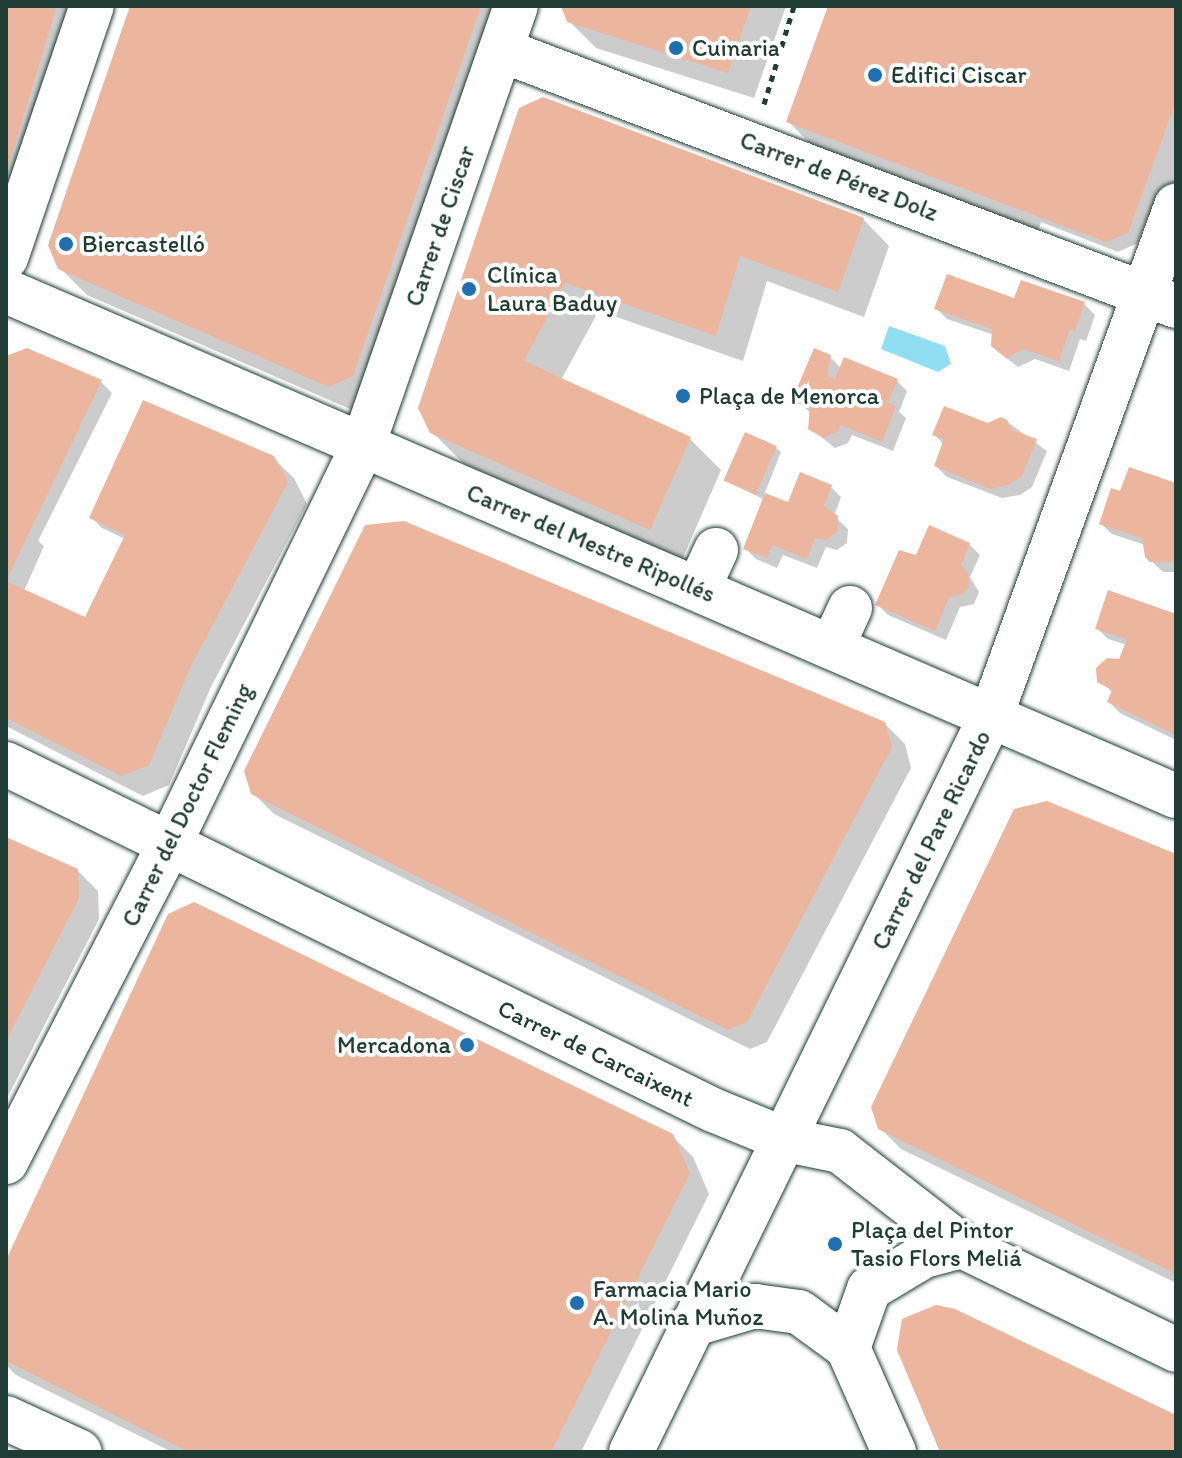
<!DOCTYPE html>
<meta charset="utf-8">
<style>
body{margin:0}
#map{position:relative;width:1182px;height:1458px;overflow:hidden;background:#fff;font-family:Itim,sans-serif}
div>[style]{position:absolute}
.water>*{inset:0;background:#91ddf1}
.shadow>*{inset:0;background:#0003}
.building>*{inset:0;background:#ebb59e;transform-origin:0 0}
.path>*{height:5px;margin-top:-2.5px;transform-origin:0;background:repeating-linear-gradient(90deg,#1f3d34 0 6px,transparent 0 12px)}
.roads{filter:drop-shadow(0 0 2px #1f3d34) drop-shadow(0 0 2px #1f3d34)}
.minor>*{height:44px;margin:-22px;padding:0 22px;transform-origin:22px;border-radius:22px;background:#fff}
.dots>*{width:22px;height:22px;translate:-50% -50%;box-sizing:border-box;border:4px solid #fff;border-radius:50%}
span{translate:-50% -50%;white-space:nowrap;text-align:center;line-height:1.15;-webkit-text-stroke:8px #fff;paint-order:stroke}
.poi-label{font-size:24px;color:#1f3d34}
.left{translate:0 -50%;text-align:left}
.right{translate:-100% -50%;text-align:right}
.street-label{font-size:24px;color:#1f3d34}
.frame{position:absolute;inset:0;border:8px solid #1f3d34;pointer-events:none}
</style>
<div id="map">
<div class="water">
<i style="clip-path:polygon(889px 326px,945px 346px,951px 364px,938px 372px,881px 349px)"></i>
</div>
<div class="shadow">
<i style="clip-path:polygon(6px 6px,83px 6px,6px 214px)"></i>
<i style="clip-path:polygon(132px 6px,508px 6px,357px 412px,87px 295px,60px 268px)"></i>
<i style="clip-path:polygon(563px 6px,786px 6px,754px 98px,596px 48px,569px 21px)"></i>
<i style="clip-path:polygon(829px 6px,1176px 6px,1176px 197px,1167px 223px,1148px 216px,1138px 243px,1118px 252px,1041px 222px,1038px 231px,815px 149px,789px 122px)"></i>
<i style="clip-path:polygon(863px 219px,889px 246px,864px 317px,767px 281px,743px 361px,585px 306px,596px 316px,561px 380px,689px 438px,721px 470px,682px 560px,464px 464px,432px 432px,472px 252px)"></i>
<i style="clip-path:polygon(1022px 282px,1084px 304px,1095px 315px,1086px 341px,1080px 339px,1069px 371px,1035px 359px,1018px 367px,1004px 356px,994px 335px,947px 319px,936px 308px,1016px 301px)"></i>
<i style="clip-path:polygon(27px 351px,101px 382px,112px 393px,38px 541px,44px 546px,24px 591px,86px 620px,125px 539px,102px 528px,91px 517px,273px 458px,294px 478px,307px 504px,211px 687px,169px 785px,143px 796px,6px 726px,6px 358px)"></i>
<i style="clip-path:polygon(830px 357px,842px 369px,897px 381px,907px 391px,899px 412px,906px 418px,893px 451px,852px 435px,848px 443px,835px 448px,810px 428px,811px 413px,795px 400px)"></i>
<i style="clip-path:polygon(1006px 421px,1047px 451px,1032px 487px,1020px 495px,1002px 498px,947px 477px,936px 466px,944px 445px,935px 435px)"></i>
<i style="clip-path:polygon(776px 448px,781px 452px,764px 495px,789px 505px,831px 487px,841px 497px,834px 516px,848px 529px,847px 543px,837px 550px,826px 547px,817px 568px,783px 555px,777px 568px,756px 559px,745px 548px,765px 500px,727px 481px)"></i>
<i style="clip-path:polygon(1176px 485px,1176px 572px,1163px 572px,1147px 557px,1145px 545px,1112px 534px,1101px 524px,1121px 494px)"></i>
<i style="clip-path:polygon(969px 544px,980px 555px,970px 577px,979px 592px,974px 604px,960px 607px,946px 640px,888px 615px,878px 605px)"></i>
<i style="clip-path:polygon(1176px 616px,1176px 740px,1120px 713px,1109px 702px,1113px 694px,1098px 675px,1101px 663px,1121px 661px,1127px 645px,1108px 639px,1098px 629px)"></i>
<i style="clip-path:polygon(884px 723px,905px 744px,911px 768px,767px 1042px,750px 1049px,274px 814px,253px 793px)"></i>
<i style="clip-path:polygon(6px 839px,77px 870px,98px 891px,99px 919px,6px 1100px)"></i>
<i style="clip-path:polygon(1176px 856px,1176px 1283px,901px 1149px,880px 1128px)"></i>
<i style="clip-path:polygon(672px 1136px,693px 1157px,709px 1194px,581px 1452px,172px 1452px,16px 1375px,6px 1365px,6px 1265px)"></i>
</div>
<div class="building">
<i style="clip-path:polygon(6px 6px,57px 6px,7px 170px,6px 170px)"></i>
<i style="clip-path:polygon(130px 6px,481px 6px,353px 376px,329px 387px,58px 269px,48px 245px)"></i>
<i style="clip-path:polygon(561px 6px,751px 6px,728px 73px,567px 22px)"></i>
<i style="clip-path:polygon(828px 6px,1176px 6px,1176px 101px,1128px 233px,1106px 242px,786px 122px)"></i>
<i style="clip-path:polygon(543px 97px,864px 218px,838px 292px,740px 256px,716px 336px,565px 283px,524px 361px,691px 437px,650px 530px,430px 433px,418px 408px,519px 108px)"></i>
<i style="clip-path:polygon(947px 274px,1014px 298px,1021px 280px,1085px 302px,1075px 331px,1070px 329px,1059px 361px,1023px 349px,1006px 358px,991px 346px,992px 329px,934px 309px)"></i>
<i style="clip-path:polygon(27px 348px,102px 380px,6px 581px,6px 356px)"></i>
<i style="clip-path:polygon(814px 348px,831px 355px,827px 376px,835px 379px,844px 357px,898px 379px,888px 403px,896px 406px,882px 442px,841px 425px,837px 432px,823px 438px,808px 429px,810px 407px,792px 400px)"></i>
<i style="clip-path:polygon(143px 400px,274px 456px,288px 482px,191px 666px,149px 765px,121px 776px,6px 718px,6px 581px,85px 617px,125px 535px,89px 518px)"></i>
<i style="clip-path:polygon(944px 406px,988px 423px,1001px 417px,1007px 420px,1012px 430px,1037px 439px,1022px 476px,1008px 485px,990px 489px,934px 466px,944px 439px,932px 435px)"></i>
<i style="left:745px;top:432px;width:35px;height:53px;rotate:24deg"></i>
<i style="clip-path:polygon(1129px 467px,1176px 483px,1176px 558px,1171px 562px,1150px 562px,1145px 557px,1142px 538px,1099px 524px,1111px 488px,1120px 491px)"></i>
<i style="clip-path:polygon(800px 472px,832px 485px,824px 506px,838px 516px,837px 532px,826px 540px,815px 538px,807px 559px,772px 545px,767px 558px,743px 549px,765px 493px,788px 502px)"></i>
<i style="clip-path:polygon(404px 521px,885px 722px,892px 747px,747px 1022px,728px 1030px,251px 794px,244px 771px,365px 525px)"></i>
<i style="clip-path:polygon(929px 525px,970px 543px,961px 565px,968px 573px,969px 586px,963px 594px,949px 597px,935px 631px,875px 605px,899px 550px,916px 555px)"></i>
<i style="clip-path:polygon(1108px 590px,1176px 614px,1176px 735px,1107px 702px,1112px 690px,1097px 682px,1096px 668px,1107px 658px,1119px 659px,1127px 639px,1095px 629px)"></i>
<i style="clip-path:polygon(1047px 801px,1176px 854px,1176px 1274px,878px 1129px,871px 1107px,1014px 809px)"></i>
<i style="clip-path:polygon(6px 837px,78px 869px,79px 898px,6px 1041px)"></i>
<i style="clip-path:polygon(194px 902px,673px 1134px,690px 1173px,551px 1452px,189px 1452px,6px 1361px,6px 1260px,168px 914px)"></i>
<i style="clip-path:polygon(936px 1305px,955px 1309px,1176px 1415px,1176px 1452px,940px 1452px,897px 1350px,902px 1319px)"></i>
</div>
<div class="path">
<i style="left:764px;top:104px;width:102px;rotate:-73deg"></i>
</div>
<div class="roads">
<div class="minor">
<i style="left:501px;top:50px;width:722px;rotate:20.77deg"></i>
<i style="left:6px;top:258px;width:266px;rotate:-71.2deg"></i>
<i style="left:6px;top:291px;width:1274px;rotate:23.35deg"></i>
<i style="left:698px;top:589px;width:43px;rotate:-65.2deg"></i>
<i style="left:832px;top:647px;width:43px;rotate:-65.2deg"></i>
<i style="left:6px;top:764px;width:787px;rotate:26.08deg"></i>
<i style="left:713px;top:1110px;width:79px;rotate:22.3deg"></i>
<i style="left:786px;top:1140px;width:55px;rotate:11.5deg"></i>
<i style="left:840px;top:1151px;width:155px;rotate:37.9deg"></i>
<i style="left:962px;top:1246px;width:238px;rotate:25.9deg"></i>
<i style="left:6px;top:1162px;width:356px;rotate:-62.8deg"></i>
<i style="left:169px;top:845px;width:445px;rotate:-64.1deg"></i>
<i style="left:363px;top:445px;width:465px;rotate:-70.8deg"></i>
<i style="left:691px;top:1325px;width:67px;rotate:-16.5deg"></i>
<i style="left:755px;top:1306px;width:44px;rotate:7.8deg"></i>
<i style="left:799px;top:1312px;width:61px;rotate:36.3deg"></i>
<i style="left:6px;top:1418px;width:81px;rotate:24.7deg"></i>
<i style="left:631px;top:1452px;width:819px;rotate:-63.94deg"></i>
<i style="left:991px;top:716px;width:543px;rotate:-70.06deg"></i>
<i style="left:894px;top:1452px;width:114px;rotate:-113.9deg"></i>
<i style="left:848px;top:1348px;width:63px;rotate:-70.4deg"></i>
<i style="left:869px;top:1289px;width:64px;rotate:-31deg"></i>
<i style="left:924px;top:1256px;width:39px;rotate:-15deg"></i>
</div>
</div>
<div class="dots">
<i style="left:676px;top:48px;background:#1f6fb2"></i>
<i style="left:875px;top:75px;background:#1f6fb2"></i>
<i style="left:66px;top:244px;background:#1f6fb2"></i>
<i style="left:469px;top:289px;background:#1f6fb2"></i>
<i style="left:683px;top:396px;background:#1f6fb2"></i>
<i style="left:467px;top:1045px;background:#1f6fb2"></i>
<i style="left:835px;top:1244px;background:#1f6fb2"></i>
<i style="left:577px;top:1303px;background:#1f6fb2"></i>
</div>
<div class="poi-label">
<span class="left" style="left:692px;top:48px">Cuinaria</span>
<span class="left" style="left:891px;top:75px">Edifici Ciscar</span>
<span class="left" style="left:82px;top:244px">Biercastelló</span>
<span class="left" style="left:487px;top:289px">Clínica<br>Laura Baduy</span>
<span class="left" style="left:699px;top:396px">Plaça de Menorca</span>
<span class="right" style="left:451px;top:1045px">Mercadona</span>
<span class="left" style="left:851px;top:1244px">Plaça del Pintor<br>Tasio Flors Meliá</span>
<span class="left" style="left:593px;top:1303px">Farmacia Mario<br>A. Molina Muñoz</span>
</div>
<div class="street-label">
<span style="left:839px;top:176px;rotate:21deg">Carrer de Pérez Dolz</span>
<span style="left:440px;top:226px;rotate:-71deg">Carrer de Ciscar</span>
<span style="left:591px;top:543px;rotate:23deg">Carrer del Mestre Ripollés</span>
<span style="left:187px;top:805px;rotate:-64deg">Carrer del Doctor Fleming</span>
<span style="left:931px;top:840px;rotate:-64deg">Carrer del Pare Ricardo</span>
<span style="left:596px;top:1053px;rotate:26deg">Carrer de Carcaixent</span>
</div>
<div class="frame"></div>
</div>
